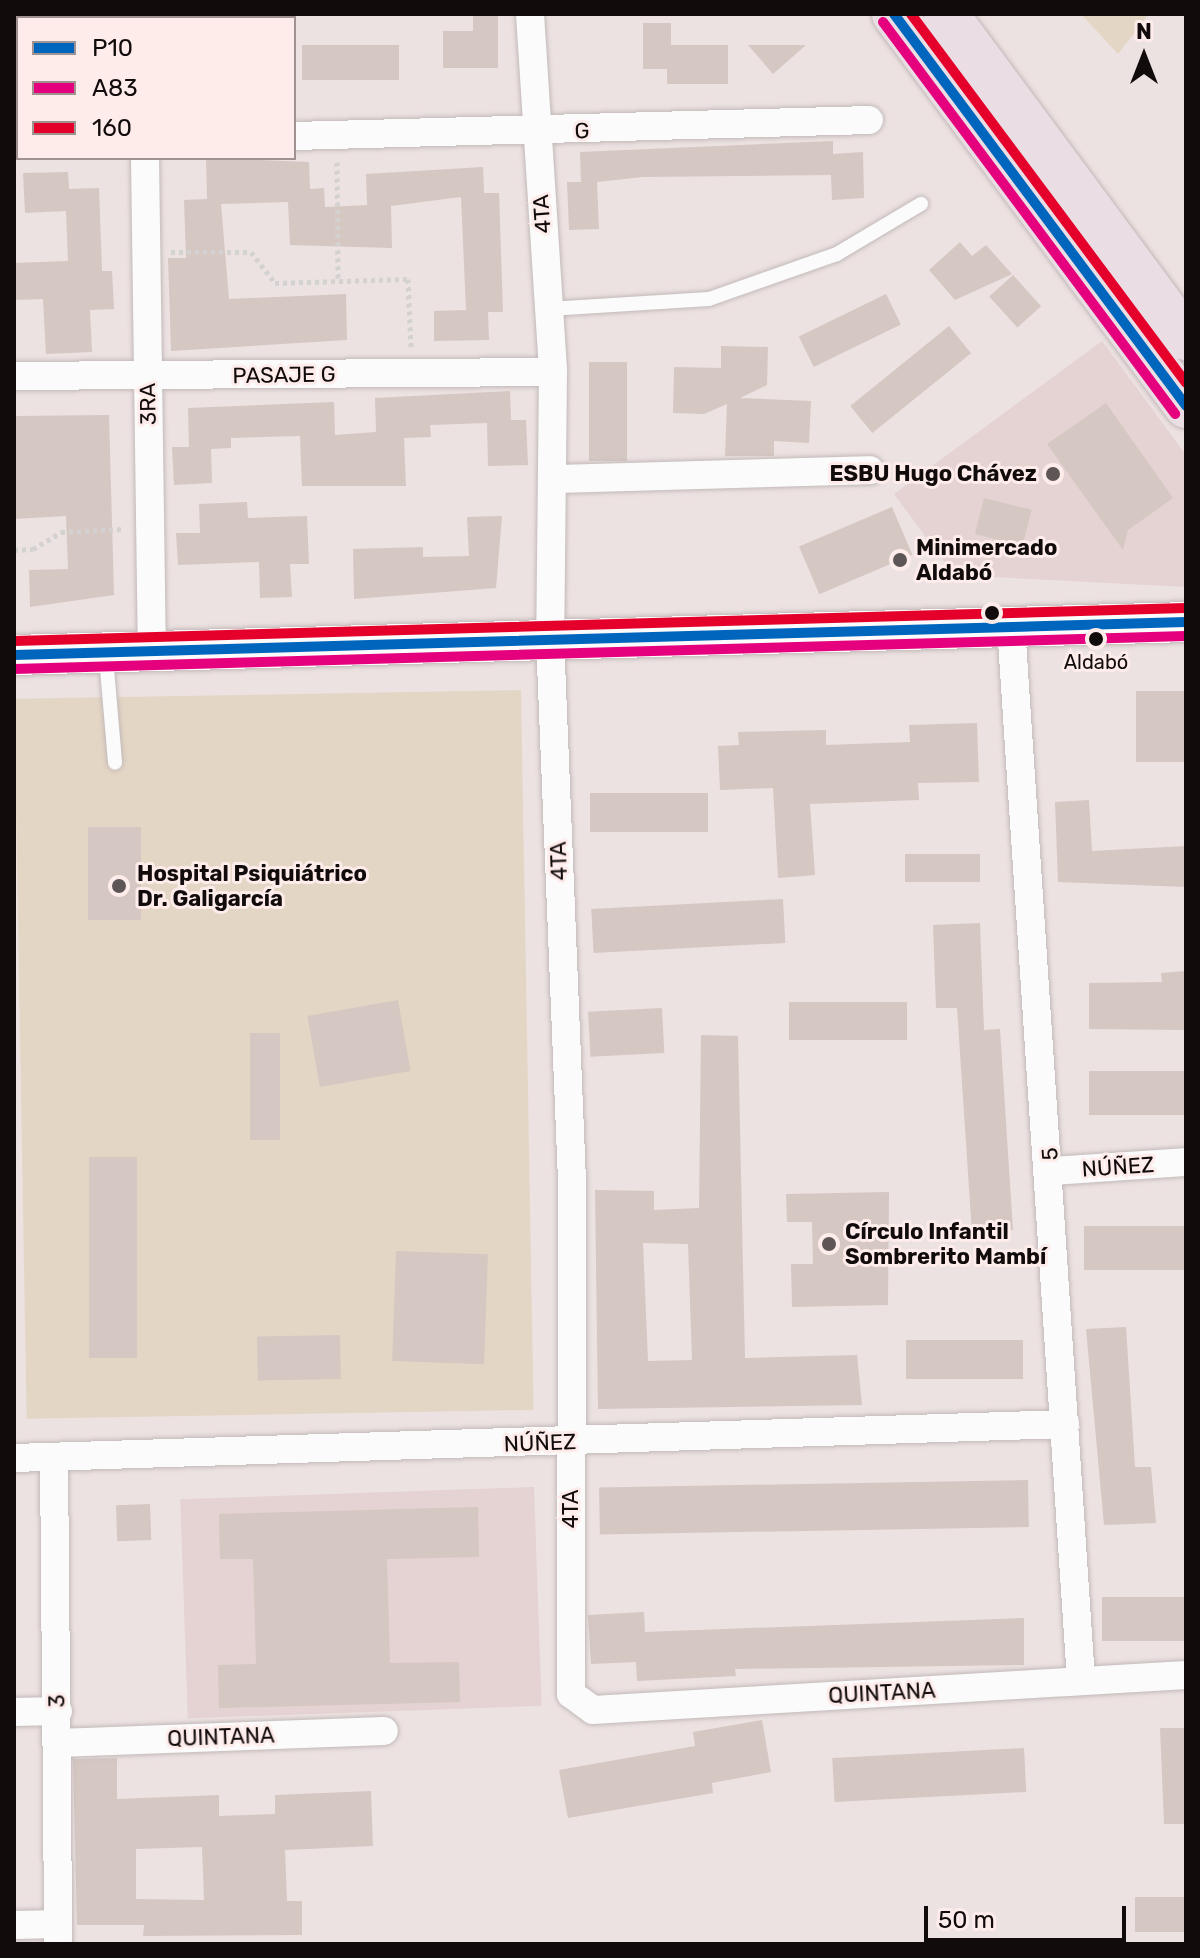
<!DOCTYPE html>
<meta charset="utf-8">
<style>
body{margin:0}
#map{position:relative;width:1200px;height:1958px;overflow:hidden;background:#ede2e2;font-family:Rubik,sans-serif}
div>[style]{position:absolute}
.built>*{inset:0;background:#e5d2d2;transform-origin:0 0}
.green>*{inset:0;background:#e4d6c5;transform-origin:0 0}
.building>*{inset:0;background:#d5c7c2;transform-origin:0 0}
.path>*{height:5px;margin-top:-2.5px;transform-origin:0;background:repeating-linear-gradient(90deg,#d4d1d1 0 4px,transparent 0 8px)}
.roads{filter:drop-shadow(0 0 2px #c2b9b9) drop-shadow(0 0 2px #c2b9b9)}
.service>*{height:14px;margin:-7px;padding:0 7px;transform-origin:7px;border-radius:7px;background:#fcfbfb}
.minor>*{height:28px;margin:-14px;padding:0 14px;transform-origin:14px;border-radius:14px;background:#fcfbfb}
.secondary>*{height:40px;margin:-20px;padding:0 20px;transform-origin:20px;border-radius:20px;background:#fcfbfb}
.trunk>*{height:44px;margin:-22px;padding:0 22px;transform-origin:22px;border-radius:22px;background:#eadee4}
.bus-1>*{height:10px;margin:-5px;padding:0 5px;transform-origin:5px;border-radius:5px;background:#0065bd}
.bus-2>*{height:10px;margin:-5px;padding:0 5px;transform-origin:5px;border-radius:5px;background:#e5007d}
.bus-3>*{height:10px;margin:-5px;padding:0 5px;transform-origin:5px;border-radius:5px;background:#e4002b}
.dots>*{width:22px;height:22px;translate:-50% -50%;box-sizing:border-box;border:4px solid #feeceb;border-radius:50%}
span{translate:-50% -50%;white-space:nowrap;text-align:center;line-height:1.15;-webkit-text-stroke:6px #feeceb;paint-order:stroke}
.bus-label{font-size:20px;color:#110b0b}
.street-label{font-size:22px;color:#110b0b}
.poi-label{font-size:22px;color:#110b0b;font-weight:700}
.right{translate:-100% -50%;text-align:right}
.left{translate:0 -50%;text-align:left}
.frame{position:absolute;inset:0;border:16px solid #110b0b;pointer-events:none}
.legend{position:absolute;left:16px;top:16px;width:280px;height:144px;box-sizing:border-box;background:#feeceb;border:2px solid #9f9291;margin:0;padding:10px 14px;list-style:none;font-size:24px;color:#110b0b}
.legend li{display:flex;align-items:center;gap:16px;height:40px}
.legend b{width:40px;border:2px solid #9f9291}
.north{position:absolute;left:1104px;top:16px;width:80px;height:80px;-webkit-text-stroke:6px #feeceb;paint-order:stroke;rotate:0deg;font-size:22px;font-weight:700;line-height:32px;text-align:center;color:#110b0b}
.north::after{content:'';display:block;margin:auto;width:28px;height:36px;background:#110b0b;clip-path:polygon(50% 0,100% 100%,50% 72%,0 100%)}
.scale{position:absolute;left:924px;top:1906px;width:202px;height:36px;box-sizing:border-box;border:4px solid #110b0b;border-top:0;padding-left:10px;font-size:24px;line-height:28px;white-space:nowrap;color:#110b0b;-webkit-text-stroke:6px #feeceb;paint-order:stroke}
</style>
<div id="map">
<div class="built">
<i style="clip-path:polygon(1102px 341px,1186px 455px,1186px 587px,954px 575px,894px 494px)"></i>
<i style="left:534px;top:1487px;width:219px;height:354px;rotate:88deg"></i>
</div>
<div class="green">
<i style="clip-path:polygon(1081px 14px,1149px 14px,1118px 54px)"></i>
<i style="left:521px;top:690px;width:720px;height:507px;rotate:89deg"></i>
</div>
<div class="building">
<i style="clip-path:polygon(473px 14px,498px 14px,498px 68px,443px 68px,443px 31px,473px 31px)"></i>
<i style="clip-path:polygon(643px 23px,671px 23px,671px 45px,728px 45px,728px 84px,667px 84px,667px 69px,643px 69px)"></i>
<i style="left:302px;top:45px;width:97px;height:35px"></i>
<i style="clip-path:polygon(748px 45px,806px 45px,773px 74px)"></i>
<i style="clip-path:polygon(833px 141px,833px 154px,863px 152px,864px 198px,832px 200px,831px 175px,643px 177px,597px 182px,599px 229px,569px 230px,567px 182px,581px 182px,580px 152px)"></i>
<i style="clip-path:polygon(206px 158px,309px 162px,310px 189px,324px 188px,325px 207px,367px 205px,366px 174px,483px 167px,484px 193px,499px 193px,503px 312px,488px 312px,489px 340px,434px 341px,434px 311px,466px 310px,461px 197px,391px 206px,392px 248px,290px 245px,288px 202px,221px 204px,229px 299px,346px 294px,347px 340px,171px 351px,168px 258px,186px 258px,184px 200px,207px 199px)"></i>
<i style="clip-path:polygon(68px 172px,69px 189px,99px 188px,102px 271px,112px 271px,114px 309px,90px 310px,92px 352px,46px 354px,43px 299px,14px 300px,14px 263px,68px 261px,66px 211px,25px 213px,23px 173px)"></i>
<i style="clip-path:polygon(960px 242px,972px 256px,986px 245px,1012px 274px,955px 300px,929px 270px)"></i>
<i style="left:1013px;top:275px;width:42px;height:32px;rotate:48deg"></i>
<i style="left:886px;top:294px;width:34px;height:97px;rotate:64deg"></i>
<i style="left:949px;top:326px;width:35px;height:127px;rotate:51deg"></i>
<i style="clip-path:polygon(721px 346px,768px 347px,767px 385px,740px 398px,811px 401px,809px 443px,774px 441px,774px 456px,725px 456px,727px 404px,704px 414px,673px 413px,674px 367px,721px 368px)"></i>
<i style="left:589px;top:362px;width:38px;height:99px"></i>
<i style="clip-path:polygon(510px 391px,511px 420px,526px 420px,528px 465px,488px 466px,487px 423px,430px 425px,431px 437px,404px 438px,406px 486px,302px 486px,300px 436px,231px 438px,231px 448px,211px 449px,212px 483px,174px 485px,172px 447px,189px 447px,188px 408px,334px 402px,335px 435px,376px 432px,375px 398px)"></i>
<i style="clip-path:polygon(1106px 403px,1173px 498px,1128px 530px,1123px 550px,1047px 444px)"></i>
<i style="clip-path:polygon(109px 415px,114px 595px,30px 607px,29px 570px,68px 569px,66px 516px,14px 519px,14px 416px)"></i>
<i style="left:984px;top:498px;width:49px;height:37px;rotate:14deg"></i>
<i style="clip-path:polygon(247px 502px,248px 518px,307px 516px,309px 564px,290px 564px,292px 597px,260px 598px,259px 562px,178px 565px,176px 533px,200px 533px,199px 504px)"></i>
<i style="left:892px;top:507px;width:52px;height:101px;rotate:67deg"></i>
<i style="clip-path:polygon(502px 516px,496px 588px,354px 599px,353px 549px,423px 547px,423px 557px,469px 556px,467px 517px)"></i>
<i style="left:1186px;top:691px;width:71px;height:50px;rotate:90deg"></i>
<i style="clip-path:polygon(977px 723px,979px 782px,918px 783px,919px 800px,810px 804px,815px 875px,778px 878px,773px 788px,720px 790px,718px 746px,739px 745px,738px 732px,826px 730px,826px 745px,910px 742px,909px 725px)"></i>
<i style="left:708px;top:793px;width:39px;height:118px;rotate:90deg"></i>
<i style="clip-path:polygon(1089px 800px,1092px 851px,1186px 846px,1186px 887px,1058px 882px,1055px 802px)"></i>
<i style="left:88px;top:827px;width:53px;height:93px"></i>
<i style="left:905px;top:854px;width:75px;height:28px"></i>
<i style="left:783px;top:899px;width:44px;height:192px;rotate:87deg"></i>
<i style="clip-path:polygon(980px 923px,984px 1030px,1000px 1029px,1013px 1230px,972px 1233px,957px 1008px,936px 1008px,933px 925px)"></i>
<i style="clip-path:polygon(1186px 971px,1185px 1030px,1089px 1029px,1089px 983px,1162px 982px,1161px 973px)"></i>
<i style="left:398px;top:1000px;width:72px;height:92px;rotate:80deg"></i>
<i style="left:907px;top:1002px;width:38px;height:118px;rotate:90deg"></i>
<i style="left:662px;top:1008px;width:45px;height:74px;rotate:87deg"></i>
<i style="left:250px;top:1033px;width:30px;height:107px"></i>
<i style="clip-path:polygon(evenodd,701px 1035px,738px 1036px,745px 1358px,857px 1355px,862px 1405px,598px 1409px,595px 1190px,654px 1191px,654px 1210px,699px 1208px,701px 1035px,643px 1243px,688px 1244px,692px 1360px,648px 1361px,643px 1243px)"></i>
<i style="left:1186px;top:1071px;width:44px;height:97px;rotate:90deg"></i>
<i style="left:89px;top:1157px;width:48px;height:201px"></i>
<i style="clip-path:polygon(889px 1192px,888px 1305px,792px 1307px,791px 1264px,813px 1264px,812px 1222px,787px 1222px,786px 1194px)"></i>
<i style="left:1186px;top:1226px;width:44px;height:102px;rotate:90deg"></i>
<i style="left:396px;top:1251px;width:92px;height:110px;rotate:2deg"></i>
<i style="clip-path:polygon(1126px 1327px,1135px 1467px,1151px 1467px,1156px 1523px,1104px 1525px,1086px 1329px)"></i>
<i style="left:340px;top:1335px;width:44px;height:83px;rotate:89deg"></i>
<i style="left:906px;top:1340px;width:117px;height:39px"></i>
<i style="left:1028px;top:1480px;width:47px;height:429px;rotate:89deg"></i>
<i style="left:150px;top:1504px;width:36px;height:34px;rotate:88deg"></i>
<i style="clip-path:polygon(478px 1507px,479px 1557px,387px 1559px,390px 1663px,459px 1662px,460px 1702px,219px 1708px,218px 1665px,256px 1664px,253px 1559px,220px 1559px,219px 1514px)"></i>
<i style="left:1186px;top:1597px;width:44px;height:84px;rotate:90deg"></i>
<i style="clip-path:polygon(644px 1612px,645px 1632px,1024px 1618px,1024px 1665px,735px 1669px,736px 1676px,637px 1681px,636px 1662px,591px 1664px,588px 1615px)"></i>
<i style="clip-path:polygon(762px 1720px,771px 1772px,712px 1783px,713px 1793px,568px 1818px,559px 1770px,695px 1746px,693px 1732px)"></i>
<i style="clip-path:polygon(1160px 1728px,1186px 1728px,1186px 1824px,1164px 1824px)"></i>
<i style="left:1024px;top:1748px;width:44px;height:192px;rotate:87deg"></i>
<i style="clip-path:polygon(evenodd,117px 1758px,117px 1799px,219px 1795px,219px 1816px,275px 1814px,275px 1795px,371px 1791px,373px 1846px,285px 1850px,287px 1901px,302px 1901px,302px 1935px,143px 1936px,144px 1925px,77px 1925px,73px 1759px,117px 1758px,202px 1847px,204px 1900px,136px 1899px,136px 1849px,202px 1847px)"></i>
<i style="left:1186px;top:1897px;width:35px;height:51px;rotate:90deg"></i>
</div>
<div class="path">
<i style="left:337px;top:162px;width:119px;rotate:89.5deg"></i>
<i style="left:171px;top:252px;width:80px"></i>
<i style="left:251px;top:252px;width:39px;rotate:52deg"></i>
<i style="left:275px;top:283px;width:133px;rotate:-1.7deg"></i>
<i style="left:408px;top:279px;width:69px;rotate:87.5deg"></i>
<i style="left:14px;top:550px;width:19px;rotate:-3deg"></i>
<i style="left:33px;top:549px;width:33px;rotate:-31deg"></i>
<i style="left:61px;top:532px;width:64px;rotate:-2.7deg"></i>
</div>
<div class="roads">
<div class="service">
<i style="left:549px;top:309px;width:160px;rotate:-3.6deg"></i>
<i style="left:709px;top:299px;width:136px;rotate:-19.4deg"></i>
<i style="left:837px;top:254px;width:98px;rotate:-30.8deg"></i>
<i style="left:106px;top:657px;width:106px;rotate:85.1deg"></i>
</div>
<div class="minor">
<i style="left:144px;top:14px;width:4px;rotate:90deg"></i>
<i style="left:530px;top:14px;width:359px;rotate:86.3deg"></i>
<i style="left:553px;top:372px;width:266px;rotate:90.6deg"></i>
<i style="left:550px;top:638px;width:544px;rotate:87.68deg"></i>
<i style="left:572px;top:1182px;width:512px;rotate:90.11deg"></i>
<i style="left:571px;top:1694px;width:27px;rotate:36deg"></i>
<i style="left:593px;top:1710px;width:594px;rotate:-3.38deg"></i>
<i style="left:294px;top:136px;width:575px;rotate:-1.59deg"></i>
<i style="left:14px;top:138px;width:4px"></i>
<i style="left:145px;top:158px;width:493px;rotate:89.2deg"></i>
<i style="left:14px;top:376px;width:539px;rotate:-0.43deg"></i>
<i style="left:554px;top:479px;width:316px;rotate:-1.6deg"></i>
<i style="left:1011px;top:626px;width:1057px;rotate:86.2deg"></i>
<i style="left:1051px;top:1171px;width:135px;rotate:-3.8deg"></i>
<i style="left:14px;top:1458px;width:1052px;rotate:-1.85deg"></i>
<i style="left:54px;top:1458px;width:486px;rotate:89.5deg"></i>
<i style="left:14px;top:1712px;width:44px;rotate:-1.3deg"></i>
<i style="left:58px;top:1743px;width:326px;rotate:-2.1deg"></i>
<i style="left:14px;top:1925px;width:44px;rotate:-1.3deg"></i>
</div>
<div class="secondary">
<i style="left:14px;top:655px;width:1172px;rotate:-1.61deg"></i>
</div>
<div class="trunk">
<i style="left:894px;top:14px;width:489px;rotate:53.3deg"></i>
<i style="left:946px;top:14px;width:403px;rotate:53.5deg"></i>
</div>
</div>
<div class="bus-1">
<i style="left:894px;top:14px;width:489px;rotate:53.3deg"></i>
<i style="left:14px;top:655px;width:1172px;rotate:-1.61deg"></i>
</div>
<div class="bus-2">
<i style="left:883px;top:22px;width:489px;rotate:53.3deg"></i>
<i style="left:14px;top:669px;width:1172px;rotate:-1.61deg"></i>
</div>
<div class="bus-3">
<i style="left:911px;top:14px;width:460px;rotate:53.3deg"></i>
<i style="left:14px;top:641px;width:1172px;rotate:-1.61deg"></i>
</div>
<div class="dots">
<i style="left:1053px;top:474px;background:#5e5656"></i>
<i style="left:900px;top:560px;background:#5e5656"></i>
<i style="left:992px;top:613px;background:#110b0b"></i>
<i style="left:1096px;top:639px;background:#110b0b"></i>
<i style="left:119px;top:886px;background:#5e5656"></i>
<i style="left:829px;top:1244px;background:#5e5656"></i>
</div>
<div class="bus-label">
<span style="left:1096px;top:662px">Aldabó</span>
</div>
<div class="street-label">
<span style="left:582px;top:131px;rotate:-2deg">G</span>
<span style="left:542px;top:214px;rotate:-94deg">4TA</span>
<span style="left:284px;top:375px;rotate:-1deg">PASAJE G</span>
<span style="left:148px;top:404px;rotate:-91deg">3RA</span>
<span style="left:559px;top:861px;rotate:-92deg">4TA</span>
<span style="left:1050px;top:1154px;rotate:-94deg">5</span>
<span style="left:1118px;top:1167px;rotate:-4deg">NÚÑEZ</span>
<span style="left:540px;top:1443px;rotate:-2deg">NÚÑEZ</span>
<span style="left:571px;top:1509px;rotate:-90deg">4TA</span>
<span style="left:882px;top:1693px;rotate:-3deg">QUINTANA</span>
<span style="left:57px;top:1701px;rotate:-91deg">3</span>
<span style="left:221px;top:1737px;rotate:-2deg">QUINTANA</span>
</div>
<div class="poi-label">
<span class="right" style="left:1037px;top:474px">ESBU Hugo Chávez</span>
<span class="left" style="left:916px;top:560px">Minimercado<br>Aldabó</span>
<span class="left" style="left:137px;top:886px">Hospital Psiquiátrico<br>Dr. Galigarcía</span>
<span class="left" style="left:845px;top:1244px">Círculo Infantil<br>Sombrerito Mambí</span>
</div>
<div class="frame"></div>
<ul class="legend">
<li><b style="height:10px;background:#0065bd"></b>P10</li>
<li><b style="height:10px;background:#e5007d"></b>A83</li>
<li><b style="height:10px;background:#e4002b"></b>160</li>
</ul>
<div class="north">N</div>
<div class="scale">50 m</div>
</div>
